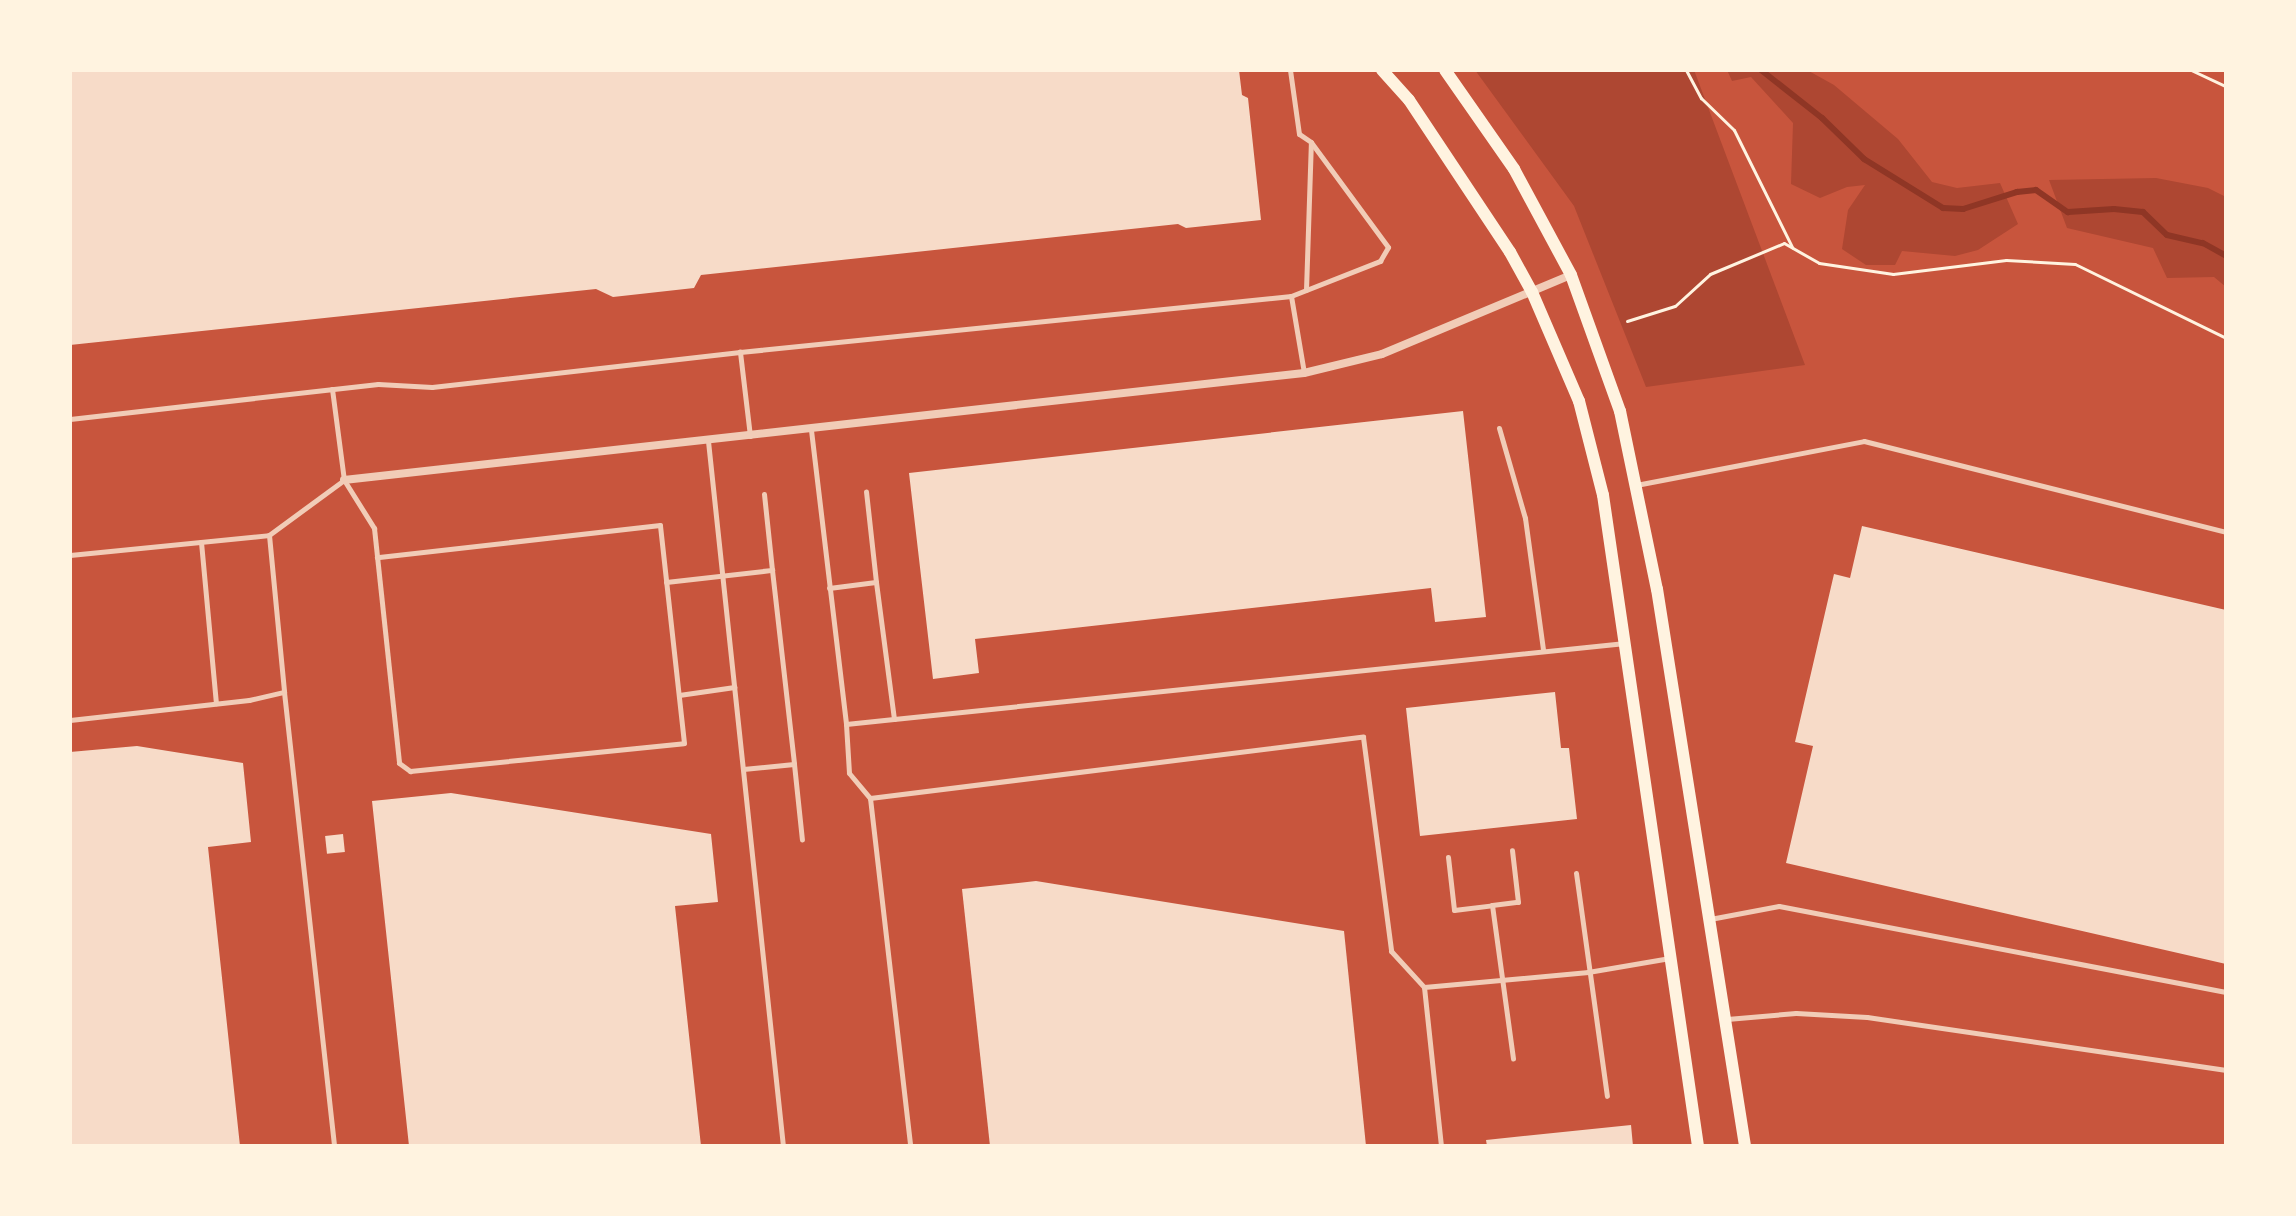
<!DOCTYPE html>
<style>
body{margin:0}
#map{position:relative;width:2296px;height:1216px;overflow:hidden;background:#c8553d;font-family:Rubik,sans-serif}
div>[style]{position:absolute}
.green>*{inset:0;background:#ae4732}
.stream>*{height:6px;margin:-3px;padding:0 3px;transform-origin:3px;border-radius:3px;background:#8f3625}
.building>*{inset:0;background:#f7dbc8;transform-origin:0 0}
.path>*{height:3px;margin:-1.5px;padding:0 1.5px;transform-origin:1.5px;border-radius:1.5px;background:#fff3e0}
.service>*{height:5px;margin:-2.5px;padding:0 2.5px;transform-origin:2.5px;border-radius:2.5px;background:#f1ccb7}
.minor>*{height:8px;margin:-4px;padding:0 4px;transform-origin:4px;border-radius:4px;background:#f1ccb7}
.secondary>*{height:12px;margin:-6px;padding:0 6px;transform-origin:6px;border-radius:6px;background:#fff3e0}
span{translate:-50% -50%;white-space:nowrap;text-align:center;line-height:1.15;-webkit-text-stroke:7px #fff3e0;paint-order:stroke}
.frame{position:absolute;inset:0;border:72px solid #fff3e0;pointer-events:none}
</style>
<div id="map">
<div class="green">
<i style="clip-path:polygon(1475px 70px,1694px 70px,1805px 365px,1646px 387px,1574px 206px)"></i>
<i style="clip-path:polygon(1727px 70px,1807px 70px,1834px 85px,1898px 139px,1932px 182px,1957px 188px,2000px 183px,2018px 224px,1978px 250px,1955px 256px,1902px 251px,1895px 265px,1866px 265px,1842px 249px,1848px 210px,1865px 185px,1847px 187px,1820px 198px,1791px 184px,1793px 123px,1751px 77px,1732px 81px)"></i>
<i style="clip-path:polygon(2156px 178px,2208px 188px,2226px 197px,2226px 287px,2214px 277px,2167px 278px,2153px 248px,2067px 228px,2049px 180px)"></i>
</div>
<div class="stream">
<i style="left:1761px;top:70px;width:78px;rotate:38.2deg"></i>
<i style="left:1822px;top:118px;width:59px;rotate:44.3deg"></i>
<i style="left:1864px;top:159px;width:93px;rotate:31.8deg"></i>
<i style="left:1943px;top:208px;width:20px;rotate:3deg"></i>
<i style="left:1963px;top:209px;width:57px;rotate:-17.5deg"></i>
<i style="left:2017px;top:192px;width:19px;rotate:-6deg"></i>
<i style="left:2036px;top:190px;width:39px;rotate:35deg"></i>
<i style="left:2068px;top:212px;width:46px;rotate:-3.7deg"></i>
<i style="left:2114px;top:209px;width:29px;rotate:6deg"></i>
<i style="left:2143px;top:212px;width:33px;rotate:44deg"></i>
<i style="left:2167px;top:235px;width:37px;rotate:13deg"></i>
<i style="left:2203px;top:243px;width:26px;rotate:29deg"></i>
</div>
<div class="building">
<i style="clip-path:polygon(70px 70px,1239px 70px,1242px 95px,1248px 98px,1261px 220px,1186px 228px,1178px 224px,701px 275px,694px 288px,613px 297px,596px 289px,70px 345px)"></i>
<i style="clip-path:polygon(1463px 411px,1486px 617px,1435px 622px,1431px 588px,975px 639px,979px 673px,933px 679px,909px 473px)"></i>
<i style="clip-path:polygon(1862px 526px,2226px 610px,2226px 964px,1786px 863px,1813px 746px,1795px 742px,1834px 574px,1850px 578px)"></i>
<i style="clip-path:polygon(1555px 692px,1561px 748px,1569px 748px,1577px 819px,1420px 836px,1406px 708px)"></i>
<i style="clip-path:polygon(137px 746px,243px 763px,251px 842px,208px 847px,240px 1146px,70px 1146px,70px 752px)"></i>
<i style="clip-path:polygon(451px 793px,711px 834px,718px 902px,675px 906px,701px 1146px,409px 1146px,372px 801px)"></i>
<i style="left:343px;top:834px;width:18px;height:18px;rotate:84deg"></i>
<i style="clip-path:polygon(1036px 881px,1344px 931px,1366px 1146px,990px 1146px,962px 889px)"></i>
<i style="clip-path:polygon(1631px 1125px,1633px 1146px,1487px 1146px,1486px 1140px)"></i>
</div>
<div class="path">
<i style="left:1686px;top:70px;width:32px;rotate:62deg"></i>
<i style="left:1701px;top:98px;width:46px;rotate:44.1deg"></i>
<i style="left:1734px;top:130px;width:131px;rotate:63.6deg"></i>
<i style="left:2191px;top:70px;width:38px;rotate:25deg"></i>
<i style="left:1627px;top:321px;width:50px;rotate:-17.4deg"></i>
<i style="left:1675px;top:306px;width:47px;rotate:-42.4deg"></i>
<i style="left:1710px;top:274px;width:80px;rotate:-22.7deg"></i>
<i style="left:1784px;top:243px;width:40px;rotate:29.7deg"></i>
<i style="left:1819px;top:263px;width:75px;rotate:8.5deg"></i>
<i style="left:1893px;top:274px;width:114px;rotate:-7.1deg"></i>
<i style="left:2006px;top:260px;width:69px;rotate:3.3deg"></i>
<i style="left:2075px;top:264px;width:168px;rotate:26.1deg"></i>
</div>
<div class="service">
<i style="left:1306px;top:290px;width:147px;rotate:-88.1deg"></i>
<i style="left:1291px;top:296px;width:78px;rotate:80.4deg"></i>
<i style="left:332px;top:389px;width:92px;rotate:82.5deg"></i>
<i style="left:344px;top:480px;width:57px;rotate:58deg"></i>
<i style="left:374px;top:528px;width:236px;rotate:83.9deg"></i>
<i style="left:399px;top:763px;width:14px;rotate:36deg"></i>
<i style="left:410px;top:771px;width:275px;rotate:-5.8deg"></i>
<i style="left:684px;top:743px;width:219px;rotate:-96.3deg"></i>
<i style="left:660px;top:525px;width:285px;rotate:173.5deg"></i>
<i style="left:70px;top:419px;width:310px;rotate:-6.5deg"></i>
<i style="left:378px;top:384px;width:54px;rotate:3.2deg"></i>
<i style="left:432px;top:387px;width:310px;rotate:-6.5deg"></i>
<i style="left:1499px;top:428px;width:94px;rotate:73.9deg"></i>
<i style="left:1525px;top:518px;width:133px;rotate:82.2deg"></i>
<i style="left:811px;top:430px;width:296px;rotate:83.2deg"></i>
<i style="left:846px;top:724px;width:48px;rotate:-5.9deg"></i>
<i style="left:894px;top:719px;width:138px;rotate:-97.5deg"></i>
<i style="left:750px;top:436px;width:85px;rotate:-96.8deg"></i>
<i style="left:740px;top:352px;width:554px;rotate:-5.8deg"></i>
<i style="left:1291px;top:296px;width:96px;rotate:-21.5deg"></i>
<i style="left:1380px;top:261px;width:16px;rotate:-60deg"></i>
<i style="left:1388px;top:247px;width:130px;rotate:-126.3deg"></i>
<i style="left:1311px;top:142px;width:14px;rotate:-146deg"></i>
<i style="left:1299px;top:134px;width:65px;rotate:-98deg"></i>
<i style="left:708px;top:441px;width:709px;rotate:83.93deg"></i>
<i style="left:1636px;top:485px;width:232px;rotate:-10.9deg"></i>
<i style="left:1864px;top:441px;width:373px;rotate:14.1deg"></i>
<i style="left:764px;top:494px;width:76px;rotate:84deg"></i>
<i style="left:269px;top:535px;width:158px;rotate:84.5deg"></i>
<i style="left:201px;top:542px;width:162px;rotate:84.7deg"></i>
<i style="left:70px;top:555px;width:200px;rotate:-5.7deg"></i>
<i style="left:269px;top:535px;width:93px;rotate:-36.3deg"></i>
<i style="left:666px;top:582px;width:107px;rotate:-6.5deg"></i>
<i style="left:772px;top:570px;width:195px;rotate:83.5deg"></i>
<i style="left:794px;top:764px;width:51px;rotate:174.4deg"></i>
<i style="left:829px;top:588px;width:47px;rotate:-7.3deg"></i>
<i style="left:876px;top:582px;width:91px;rotate:-96.3deg"></i>
<i style="left:679px;top:695px;width:56px;rotate:-8.3deg"></i>
<i style="left:894px;top:719px;width:735px;rotate:-5.94deg"></i>
<i style="left:70px;top:720px;width:180px;rotate:-6.4deg"></i>
<i style="left:249px;top:700px;width:36px;rotate:-13deg"></i>
<i style="left:284px;top:692px;width:457px;rotate:83.7deg"></i>
<i style="left:846px;top:724px;width:49px;rotate:86.5deg"></i>
<i style="left:849px;top:773px;width:33px;rotate:50deg"></i>
<i style="left:870px;top:798px;width:497px;rotate:-7.1deg"></i>
<i style="left:1363px;top:737px;width:216px;rotate:82.5deg"></i>
<i style="left:1391px;top:951px;width:49px;rotate:47.5deg"></i>
<i style="left:1424px;top:987px;width:165px;rotate:-5.2deg"></i>
<i style="left:1588px;top:972px;width:83px;rotate:-9.7deg"></i>
<i style="left:794px;top:764px;width:76px;rotate:84deg"></i>
<i style="left:870px;top:798px;width:350px;rotate:83.4deg"></i>
<i style="left:1448px;top:857px;width:53px;rotate:83.5deg"></i>
<i style="left:1454px;top:910px;width:38px;rotate:-7deg"></i>
<i style="left:1492px;top:905px;width:155px;rotate:82.2deg"></i>
<i style="left:1576px;top:873px;width:225px;rotate:82.1deg"></i>
<i style="left:1492px;top:905px;width:26px;rotate:-7deg"></i>
<i style="left:1518px;top:902px;width:52px;rotate:-96.6deg"></i>
<i style="left:1710px;top:919px;width:70px;rotate:-10.7deg"></i>
<i style="left:1779px;top:906px;width:455px;rotate:10.9deg"></i>
<i style="left:1424px;top:987px;width:160px;rotate:83.9deg"></i>
<i style="left:1727px;top:1019px;width:69px;rotate:-5deg"></i>
<i style="left:1796px;top:1013px;width:71px;rotate:3.2deg"></i>
<i style="left:1867px;top:1017px;width:363px;rotate:8.4deg"></i>
</div>
<div class="minor">
<i style="left:344px;top:480px;width:966px;rotate:-6.36deg"></i>
<i style="left:1304px;top:373px;width:80px;rotate:-13.7deg"></i>
<i style="left:1382px;top:354px;width:205px;rotate:-22.7deg"></i>
</div>
<div class="secondary">
<i style="left:1382px;top:70px;width:40px;rotate:48deg"></i>
<i style="left:1409px;top:100px;width:182px;rotate:56.4deg"></i>
<i style="left:1510px;top:252px;width:46px;rotate:61.2deg"></i>
<i style="left:1532px;top:292px;width:119px;rotate:66.7deg"></i>
<i style="left:1579px;top:401px;width:97px;rotate:75.7deg"></i>
<i style="left:1603px;top:495px;width:658px;rotate:81.7deg"></i>
<i style="left:1445px;top:70px;width:121px;rotate:55.1deg"></i>
<i style="left:1514px;top:169px;width:120px;rotate:61.7deg"></i>
<i style="left:1571px;top:275px;width:145px;rotate:70.2deg"></i>
<i style="left:1620px;top:411px;width:182px;rotate:78.3deg"></i>
<i style="left:1657px;top:589px;width:564px;rotate:81.02deg"></i>
</div>
<div class="frame"></div>
</div>
